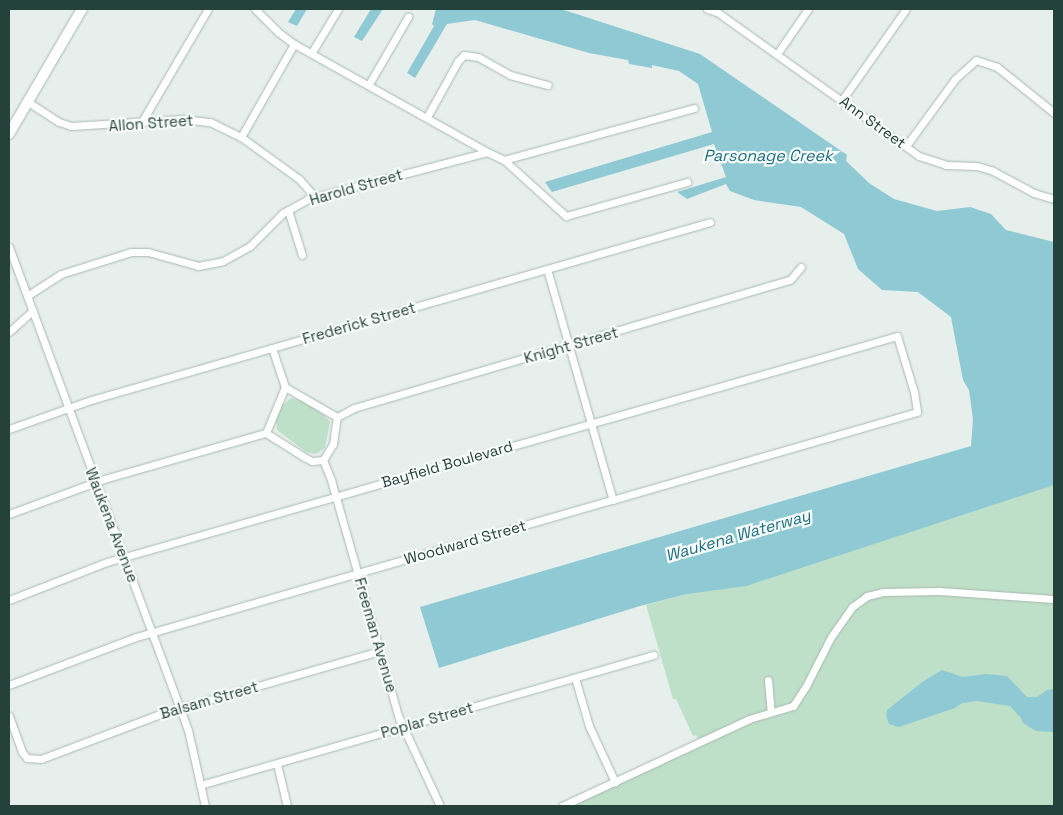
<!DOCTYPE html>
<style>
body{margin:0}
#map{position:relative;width:1063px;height:815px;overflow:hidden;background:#e6efeb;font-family:"Space Grotesk",sans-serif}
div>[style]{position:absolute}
.green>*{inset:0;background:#bfe0c8}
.water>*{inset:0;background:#8ec9d4}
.roads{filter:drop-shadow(0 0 1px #a8b8b2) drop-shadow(0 0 1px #a8b8b2)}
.street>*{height:7px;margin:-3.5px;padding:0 3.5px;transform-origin:3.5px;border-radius:3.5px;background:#fff}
.secondary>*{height:10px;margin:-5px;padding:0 5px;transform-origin:5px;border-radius:5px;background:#fff}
span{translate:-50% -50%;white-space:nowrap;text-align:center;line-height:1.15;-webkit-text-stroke:4.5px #f7fbf9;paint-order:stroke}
.street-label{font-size:15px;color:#24423a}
.water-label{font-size:16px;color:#1c6f80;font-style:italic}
.frame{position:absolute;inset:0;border:10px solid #24423a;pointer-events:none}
</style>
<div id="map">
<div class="green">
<i style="clip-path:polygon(291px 398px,302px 400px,324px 415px,330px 422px,325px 448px,316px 454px,306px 452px,277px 430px,276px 421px,282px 406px)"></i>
<i style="clip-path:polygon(1054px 481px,1054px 806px,569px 806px,699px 742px,696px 735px,693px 736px,676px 699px,673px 699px,646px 605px,687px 594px)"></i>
</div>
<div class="water">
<i style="clip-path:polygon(296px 9px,307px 9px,297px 26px,288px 22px)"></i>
<i style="clip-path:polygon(371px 9px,383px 9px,362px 41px,354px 37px)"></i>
<i style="clip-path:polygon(436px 9px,561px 9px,700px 54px,847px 155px,846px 161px,869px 183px,894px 199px,937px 211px,970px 207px,991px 214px,1006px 230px,1054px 242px,1054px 485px,746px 586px,687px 594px,640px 606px,439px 668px,420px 607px,971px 446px,973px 419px,969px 390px,963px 380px,951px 317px,918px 292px,882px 290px,858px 269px,844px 234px,801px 207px,754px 200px,730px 191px,726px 184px,687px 199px,677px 192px,726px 177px,714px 144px,552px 192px,545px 182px,712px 132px,698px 84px,679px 71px,652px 65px,652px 68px,629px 64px,628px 60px,589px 53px,475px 20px,447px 24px,415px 78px,407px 73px,434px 26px,432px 24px)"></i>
<i style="clip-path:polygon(942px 670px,963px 677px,986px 674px,1007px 676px,1027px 697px,1037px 697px,1047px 690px,1054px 689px,1054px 732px,1036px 731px,1023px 723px,1021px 718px,1010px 706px,977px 701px,962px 703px,955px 708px,899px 727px,889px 724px,886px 715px,887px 710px,925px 680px)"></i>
</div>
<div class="roads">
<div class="street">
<i style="left:255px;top:9px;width:33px;rotate:45deg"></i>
<i style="left:278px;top:32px;width:20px;rotate:37deg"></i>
<i style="left:294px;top:44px;width:221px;rotate:29.2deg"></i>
<i style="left:707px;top:9px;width:10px;rotate:17deg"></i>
<i style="left:717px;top:12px;width:248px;rotate:35.5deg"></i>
<i style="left:919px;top:156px;width:28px;rotate:18deg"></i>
<i style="left:946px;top:165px;width:31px;rotate:2deg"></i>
<i style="left:977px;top:166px;width:17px;rotate:17deg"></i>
<i style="left:993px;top:171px;width:47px;rotate:28.2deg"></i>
<i style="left:1034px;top:193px;width:21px;rotate:17deg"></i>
<i style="left:312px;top:52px;width:50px;rotate:-58.8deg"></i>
<i style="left:777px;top:54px;width:55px;rotate:-55.4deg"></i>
<i style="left:369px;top:84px;width:78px;rotate:-59.8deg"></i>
<i style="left:842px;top:100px;width:111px;rotate:-54.9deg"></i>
<i style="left:28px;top:102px;width:37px;rotate:33deg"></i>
<i style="left:59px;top:122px;width:13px;rotate:18deg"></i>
<i style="left:71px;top:126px;width:113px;rotate:-3.5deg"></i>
<i style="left:184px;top:119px;width:26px;rotate:7deg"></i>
<i style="left:210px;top:122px;width:34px;rotate:26deg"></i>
<i style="left:241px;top:137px;width:72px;rotate:35.9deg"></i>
<i style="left:299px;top:179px;width:24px;rotate:48deg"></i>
<i style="left:427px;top:117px;width:64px;rotate:-61deg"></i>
<i style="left:458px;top:61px;width:8px;rotate:-45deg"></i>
<i style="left:464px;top:55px;width:14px;rotate:8deg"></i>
<i style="left:478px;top:57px;width:37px;rotate:29deg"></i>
<i style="left:510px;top:75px;width:39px;rotate:15deg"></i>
<i style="left:141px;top:123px;width:132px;rotate:-59.6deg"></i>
<i style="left:241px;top:137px;width:107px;rotate:-60.3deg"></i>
<i style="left:906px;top:146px;width:83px;rotate:-53.8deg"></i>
<i style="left:955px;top:79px;width:28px;rotate:-42deg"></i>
<i style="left:976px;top:60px;width:22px;rotate:18deg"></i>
<i style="left:997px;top:67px;width:73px;rotate:38.9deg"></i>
<i style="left:504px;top:160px;width:197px;rotate:-15.3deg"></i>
<i style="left:288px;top:210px;width:47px;rotate:72.7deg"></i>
<i style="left:9px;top:247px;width:515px;rotate:69.67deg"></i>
<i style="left:188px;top:730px;width:78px;rotate:77.4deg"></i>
<i style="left:547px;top:269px;width:240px;rotate:74.1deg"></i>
<i style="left:27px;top:296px;width:40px;rotate:-32.9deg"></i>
<i style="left:61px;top:274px;width:73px;rotate:-17.4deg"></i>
<i style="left:131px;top:252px;width:17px"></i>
<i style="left:148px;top:252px;width:52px;rotate:15.6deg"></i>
<i style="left:198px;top:266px;width:25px;rotate:-11deg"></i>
<i style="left:223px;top:261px;width:31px;rotate:-29deg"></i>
<i style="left:250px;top:246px;width:47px;rotate:-45deg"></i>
<i style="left:283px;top:213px;width:29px;rotate:-29deg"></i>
<i style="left:308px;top:199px;width:185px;rotate:-14.7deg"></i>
<i style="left:487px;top:152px;width:19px;rotate:25deg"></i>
<i style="left:504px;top:160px;width:84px;rotate:42.1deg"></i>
<i style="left:566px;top:216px;width:126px;rotate:-15.7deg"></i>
<i style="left:9px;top:332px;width:30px;rotate:-42deg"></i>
<i style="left:272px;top:348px;width:41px;rotate:71.6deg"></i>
<i style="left:285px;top:387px;width:60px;rotate:30deg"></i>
<i style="left:337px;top:417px;width:19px;rotate:-28deg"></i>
<i style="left:354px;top:408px;width:454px;rotate:-16.4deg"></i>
<i style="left:790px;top:280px;width:17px;rotate:-50deg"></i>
<i style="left:9px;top:429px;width:87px;rotate:-19.5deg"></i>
<i style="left:91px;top:400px;width:644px;rotate:-16.04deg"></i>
<i style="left:266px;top:433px;width:45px;rotate:32.3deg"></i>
<i style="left:304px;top:457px;width:9px;rotate:27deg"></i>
<i style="left:312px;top:461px;width:11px;rotate:-5deg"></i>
<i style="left:323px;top:460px;width:19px;rotate:-58deg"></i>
<i style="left:333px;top:444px;width:27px;rotate:-82deg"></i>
<i style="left:266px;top:433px;width:50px;rotate:-67.6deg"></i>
<i style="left:323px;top:460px;width:22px;rotate:68deg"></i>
<i style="left:331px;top:480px;width:248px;rotate:74.1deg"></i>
<i style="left:399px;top:718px;width:97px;rotate:65deg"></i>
<i style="left:9px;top:514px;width:101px;rotate:-20.2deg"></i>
<i style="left:104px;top:479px;width:168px;rotate:-15.9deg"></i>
<i style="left:9px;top:600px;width:105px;rotate:-21.2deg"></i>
<i style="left:107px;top:562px;width:822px;rotate:-15.96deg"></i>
<i style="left:897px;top:336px;width:59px;rotate:73.1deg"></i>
<i style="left:914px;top:392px;width:20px;rotate:81deg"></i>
<i style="left:917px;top:412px;width:813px;rotate:163.93deg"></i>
<i style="left:136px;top:637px;width:136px;rotate:159.3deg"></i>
<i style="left:575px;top:678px;width:50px;rotate:73.7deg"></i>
<i style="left:589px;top:726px;width:62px;rotate:65.1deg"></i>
<i style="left:768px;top:680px;width:32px;rotate:85deg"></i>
<i style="left:9px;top:716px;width:38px;rotate:70deg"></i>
<i style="left:22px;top:752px;width:8px;rotate:50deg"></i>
<i style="left:27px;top:758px;width:14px;rotate:4deg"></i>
<i style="left:41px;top:759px;width:127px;rotate:-20.7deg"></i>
<i style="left:160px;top:714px;width:229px;rotate:-16deg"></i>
<i style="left:277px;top:764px;width:43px;rotate:76.6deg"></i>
<i style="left:200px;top:785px;width:472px;rotate:-16deg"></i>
<i style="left:562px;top:806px;width:206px;rotate:-24.9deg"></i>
<i style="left:749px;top:719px;width:46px;rotate:-16.5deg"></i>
<i style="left:793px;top:706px;width:24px;rotate:-57deg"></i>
<i style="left:806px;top:686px;width:55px;rotate:-63deg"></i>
<i style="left:831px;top:637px;width:37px;rotate:-55deg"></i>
<i style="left:852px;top:607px;width:19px;rotate:-36deg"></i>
<i style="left:867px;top:596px;width:16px;rotate:-14deg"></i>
<i style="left:883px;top:592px;width:56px;rotate:-1deg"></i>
<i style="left:939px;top:591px;width:115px;rotate:4deg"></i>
</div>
<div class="secondary">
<i style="left:9px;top:134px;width:145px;rotate:-59.7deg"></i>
</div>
</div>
<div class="street-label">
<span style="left:873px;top:122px;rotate:36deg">Ann Street</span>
<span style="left:151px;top:123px;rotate:-4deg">Allon Street</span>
<span style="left:356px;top:187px;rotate:-16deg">Harold Street</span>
<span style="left:359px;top:323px;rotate:-16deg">Frederick Street</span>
<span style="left:571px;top:345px;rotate:-16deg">Knight Street</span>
<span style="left:447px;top:464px;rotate:-16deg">Bayfield Boulevard</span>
<span style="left:112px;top:525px;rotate:69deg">Waukena Avenue</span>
<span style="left:465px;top:542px;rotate:-16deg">Woodward Street</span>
<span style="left:376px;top:635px;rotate:74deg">Freeman Avenue</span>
<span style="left:209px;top:700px;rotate:-16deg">Balsam Street</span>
<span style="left:427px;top:720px;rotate:-16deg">Poplar Street</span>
</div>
<div class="water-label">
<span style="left:768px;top:156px">Parsonage Creek</span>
<span style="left:738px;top:536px;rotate:-16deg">Waukena Waterway</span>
</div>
<div class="frame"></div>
</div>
